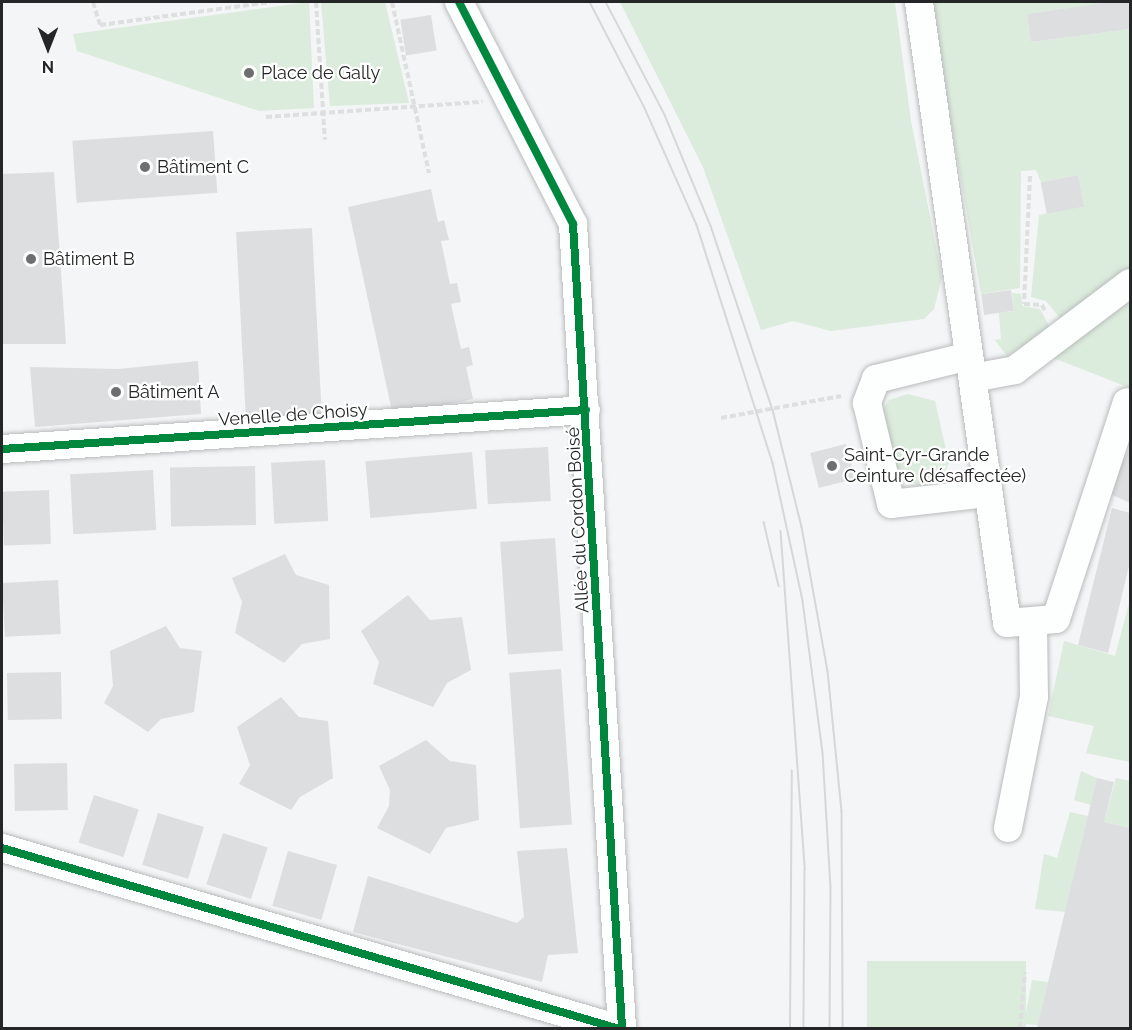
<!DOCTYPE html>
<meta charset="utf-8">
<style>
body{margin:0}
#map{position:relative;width:1132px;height:1030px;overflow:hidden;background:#f3f5f6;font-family:Raleway,sans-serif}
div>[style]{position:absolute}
.green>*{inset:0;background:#dbebdc;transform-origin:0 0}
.building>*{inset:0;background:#dddedf;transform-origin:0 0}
.path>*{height:4px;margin-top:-2px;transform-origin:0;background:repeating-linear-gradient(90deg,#dedfdf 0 6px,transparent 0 9px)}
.roads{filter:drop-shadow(0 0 2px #babbbc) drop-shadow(0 0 2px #babbbc)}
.minor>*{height:28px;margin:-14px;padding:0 14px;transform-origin:14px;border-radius:14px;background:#fdfefe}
.tram>*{height:1.5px;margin:-0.75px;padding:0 0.75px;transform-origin:0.75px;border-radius:0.75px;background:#d7d7d7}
.cycleway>*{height:8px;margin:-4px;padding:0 4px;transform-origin:4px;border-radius:4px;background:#00873e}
.dots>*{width:16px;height:16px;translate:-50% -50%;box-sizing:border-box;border:3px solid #fff;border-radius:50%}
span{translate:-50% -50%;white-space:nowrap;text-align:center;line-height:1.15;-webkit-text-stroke:4.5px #fff;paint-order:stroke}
.poi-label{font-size:18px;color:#252627}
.left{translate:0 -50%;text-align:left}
.street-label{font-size:18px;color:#252627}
.frame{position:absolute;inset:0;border:3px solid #252627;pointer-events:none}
.north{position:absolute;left:18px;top:18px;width:60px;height:60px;-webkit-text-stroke:4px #fff;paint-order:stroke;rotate:180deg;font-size:16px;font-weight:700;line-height:24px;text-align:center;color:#252627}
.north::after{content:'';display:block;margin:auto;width:21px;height:27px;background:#252627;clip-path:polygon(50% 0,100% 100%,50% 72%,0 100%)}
</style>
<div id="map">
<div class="green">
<i style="clip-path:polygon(309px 2px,314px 108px,259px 111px,77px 51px,73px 34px)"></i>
<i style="clip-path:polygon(321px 2px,385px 2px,409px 103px,330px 106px)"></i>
<i style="clip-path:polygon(620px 2px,895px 2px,911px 121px,942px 277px,934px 309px,924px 319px,831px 331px,793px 321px,761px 330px,703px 167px)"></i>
<i style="clip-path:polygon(930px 2px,1108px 2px,1027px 14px,1031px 42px,1130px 29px,1130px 269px,1060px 318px,1046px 301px,1031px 297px,1039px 215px,1084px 206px,1078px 175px,1041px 182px,1036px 170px,1021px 171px,1020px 288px,981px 294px)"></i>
<i style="clip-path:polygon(1012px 293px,1021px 294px,1022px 306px,1040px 309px,1051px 329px,1007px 356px,995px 340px,1001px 339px,999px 313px,1014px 311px)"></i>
<i style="clip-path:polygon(1130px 294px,1130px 388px,1046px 355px)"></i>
<i style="clip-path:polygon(908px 394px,935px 401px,949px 463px,942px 477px,922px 487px,895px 474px,880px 414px,889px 400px)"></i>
<i style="clip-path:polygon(1130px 600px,1130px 762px,1086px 753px,1094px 726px,1048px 716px,1064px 641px,1115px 656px)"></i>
<i style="clip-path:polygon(1081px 771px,1097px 778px,1091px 805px,1074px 800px)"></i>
<i style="clip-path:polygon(1116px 778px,1130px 781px,1130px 828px,1104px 822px)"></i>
<i style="clip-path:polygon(1070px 812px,1088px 816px,1065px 912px,1035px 909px,1044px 854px,1057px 858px)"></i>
<i style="left:867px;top:961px;width:159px;height:67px"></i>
<i style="clip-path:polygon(1032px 980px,1048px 982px,1038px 1025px,1024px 1024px)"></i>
</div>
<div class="building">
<i style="clip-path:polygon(1108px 2px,1130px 2px,1130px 29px,1031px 42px,1027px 14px)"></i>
<i style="left:431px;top:15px;width:36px;height:31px;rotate:81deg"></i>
<i style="left:213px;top:131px;width:62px;height:141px;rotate:86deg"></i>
<i style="clip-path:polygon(54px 172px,66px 344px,2px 344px,2px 174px)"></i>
<i style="left:1078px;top:175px;width:32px;height:38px;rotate:79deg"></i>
<i style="clip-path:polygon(431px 189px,438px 222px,444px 220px,449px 240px,441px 241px,450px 284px,457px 283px,461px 302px,451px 304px,461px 349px,469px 347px,473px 365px,466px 367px,473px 399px,393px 416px,348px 207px)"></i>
<i style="left:312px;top:228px;width:188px;height:76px;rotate:87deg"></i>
<i style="left:1011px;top:290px;width:21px;height:30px;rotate:82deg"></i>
<i style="clip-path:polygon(198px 361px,201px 414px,35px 427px,30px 367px,118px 369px)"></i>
<i style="left:846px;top:444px;width:36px;height:37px;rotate:76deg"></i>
<i style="left:548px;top:447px;width:54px;height:63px;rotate:87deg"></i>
<i style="clip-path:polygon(1130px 447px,1130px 503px,1108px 493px)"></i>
<i style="left:472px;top:452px;width:57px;height:107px;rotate:85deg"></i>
<i style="left:325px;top:460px;width:61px;height:54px;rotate:87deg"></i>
<i style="left:255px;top:466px;width:59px;height:85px;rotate:89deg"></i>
<i style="left:153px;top:470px;width:60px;height:83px;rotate:87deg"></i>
<i style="left:49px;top:490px;width:54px;height:47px;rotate:88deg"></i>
<i style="clip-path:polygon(1112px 508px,1130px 513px,1130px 562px,1108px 653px,1078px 645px)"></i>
<i style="left:555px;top:538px;width:113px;height:55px;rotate:86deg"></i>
<i style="clip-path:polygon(285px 554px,296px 575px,329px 585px,330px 639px,302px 644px,284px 663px,235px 633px,242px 602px,232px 578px)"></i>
<i style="left:58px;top:580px;width:54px;height:56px;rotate:87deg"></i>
<i style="clip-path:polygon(408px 595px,430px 620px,462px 617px,471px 670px,447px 683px,433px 707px,373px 684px,379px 662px,361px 631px)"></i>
<i style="clip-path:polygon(166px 626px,180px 648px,202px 651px,194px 712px,161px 719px,148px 732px,104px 703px,113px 686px,110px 651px)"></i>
<i style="left:561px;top:669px;width:156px;height:52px;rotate:86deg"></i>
<i style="left:61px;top:672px;width:47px;height:54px;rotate:89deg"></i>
<i style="clip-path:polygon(281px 697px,299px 717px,328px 721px,333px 778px,300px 797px,291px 810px,239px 784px,250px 765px,237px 727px)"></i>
<i style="clip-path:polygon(426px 740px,450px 761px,476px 765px,479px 820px,446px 828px,430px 854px,377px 828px,389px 806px,390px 790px,379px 766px)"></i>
<i style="left:67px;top:763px;width:47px;height:53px;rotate:89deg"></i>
<i style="clip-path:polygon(1097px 778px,1114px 782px,1104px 822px,1130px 828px,1130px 1028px,1037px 1028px)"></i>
<i style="left:94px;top:795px;width:47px;height:50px;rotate:18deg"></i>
<i style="left:158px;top:813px;width:48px;height:54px;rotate:17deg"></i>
<i style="left:223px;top:833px;width:47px;height:54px;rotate:18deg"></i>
<i style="clip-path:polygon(567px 848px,578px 953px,548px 955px,542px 982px,353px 932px,368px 876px,517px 923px,524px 917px,517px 851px)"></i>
<i style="left:288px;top:851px;width:51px;height:57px;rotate:16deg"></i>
</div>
<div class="path">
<i style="left:93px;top:2px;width:24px;rotate:73deg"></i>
<i style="left:100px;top:25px;width:172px;rotate:-7.7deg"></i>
<i style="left:316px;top:2px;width:138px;rotate:86.3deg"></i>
<i style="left:392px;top:2px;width:175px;rotate:77.8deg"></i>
<i style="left:266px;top:117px;width:217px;rotate:-4deg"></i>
<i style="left:1030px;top:176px;width:128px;rotate:92.7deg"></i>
<i style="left:1024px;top:304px;width:18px;rotate:3deg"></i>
<i style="left:1042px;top:305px;width:9px;rotate:63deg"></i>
<i style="left:721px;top:418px;width:122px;rotate:-10.4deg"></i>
<i style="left:1020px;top:1028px;width:56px;rotate:-84.9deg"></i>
</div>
<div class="roads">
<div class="minor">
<i style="left:459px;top:2px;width:250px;rotate:62.8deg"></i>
<i style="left:573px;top:224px;width:805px;rotate:86.51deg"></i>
<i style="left:919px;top:2px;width:627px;rotate:81.93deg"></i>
<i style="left:1007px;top:623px;width:49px;rotate:-4.7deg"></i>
<i style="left:1056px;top:619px;width:228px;rotate:-71.9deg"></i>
<i style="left:969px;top:356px;width:96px;rotate:166.1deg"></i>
<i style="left:876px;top:379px;width:26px;rotate:111deg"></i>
<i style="left:867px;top:403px;width:104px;rotate:76.6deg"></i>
<i style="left:891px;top:504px;width:98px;rotate:-6.5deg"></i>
<i style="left:973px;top:378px;width:43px;rotate:-10.8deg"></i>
<i style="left:1015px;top:370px;width:144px;rotate:-37.1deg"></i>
<i style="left:2px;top:449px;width:585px;rotate:-3.82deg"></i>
<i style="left:1008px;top:828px;width:134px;rotate:-78.8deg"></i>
<i style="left:1034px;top:697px;width:76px;rotate:-90.8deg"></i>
<i style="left:2px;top:848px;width:640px;rotate:16.34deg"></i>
</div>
</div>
<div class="tram">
<i style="left:590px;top:2px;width:117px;rotate:62.6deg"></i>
<i style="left:644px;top:106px;width:130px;rotate:66deg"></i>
<i style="left:697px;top:225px;width:250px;rotate:72.3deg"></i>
<i style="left:773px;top:463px;width:141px;rotate:77.7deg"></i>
<i style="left:803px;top:601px;width:153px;rotate:82.5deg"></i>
<i style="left:823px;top:753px;width:133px;rotate:86.6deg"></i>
<i style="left:831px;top:886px;width:142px;rotate:90.4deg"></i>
<i style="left:606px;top:2px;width:127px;rotate:62.4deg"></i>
<i style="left:665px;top:115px;width:120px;rotate:67.5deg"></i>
<i style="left:711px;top:226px;width:194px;rotate:71.4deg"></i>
<i style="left:773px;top:410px;width:121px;rotate:76.1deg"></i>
<i style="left:802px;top:527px;width:146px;rotate:79.8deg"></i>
<i style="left:828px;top:671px;width:141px;rotate:84.3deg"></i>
<i style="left:842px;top:811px;width:217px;rotate:89.7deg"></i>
<i style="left:764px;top:522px;width:66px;rotate:76.8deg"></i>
<i style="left:781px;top:531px;width:339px;rotate:85.9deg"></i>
<i style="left:805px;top:869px;width:159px;rotate:90.4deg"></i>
<i style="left:790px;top:1028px;width:257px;rotate:-89.6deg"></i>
</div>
<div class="cycleway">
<i style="left:459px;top:2px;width:250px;rotate:62.8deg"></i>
<i style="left:573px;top:224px;width:805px;rotate:86.51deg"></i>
<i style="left:2px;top:449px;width:585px;rotate:-3.82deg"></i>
<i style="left:2px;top:848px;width:640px;rotate:16.34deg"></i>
</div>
<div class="dots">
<i style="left:249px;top:73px;background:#6d6e6f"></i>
<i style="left:145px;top:167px;background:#6d6e6f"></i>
<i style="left:31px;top:259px;background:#6d6e6f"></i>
<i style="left:116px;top:392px;background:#6d6e6f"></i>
<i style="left:832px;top:466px;background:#6d6e6f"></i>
</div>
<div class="poi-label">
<span class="left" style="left:261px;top:73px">Place de Gally</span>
<span class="left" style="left:157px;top:167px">Bâtiment C</span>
<span class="left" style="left:43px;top:259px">Bâtiment B</span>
<span class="left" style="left:128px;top:392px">Bâtiment A</span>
<span class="left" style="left:844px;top:466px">Saint-Cyr-Grande<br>Ceinture (désaffectée)</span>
</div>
<div class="street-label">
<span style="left:293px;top:415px;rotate:-4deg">Venelle de Choisy</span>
<span style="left:578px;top:520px;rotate:-93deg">Allée du Cordon Boisé</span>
</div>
<div class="frame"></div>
<div class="north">N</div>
</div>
